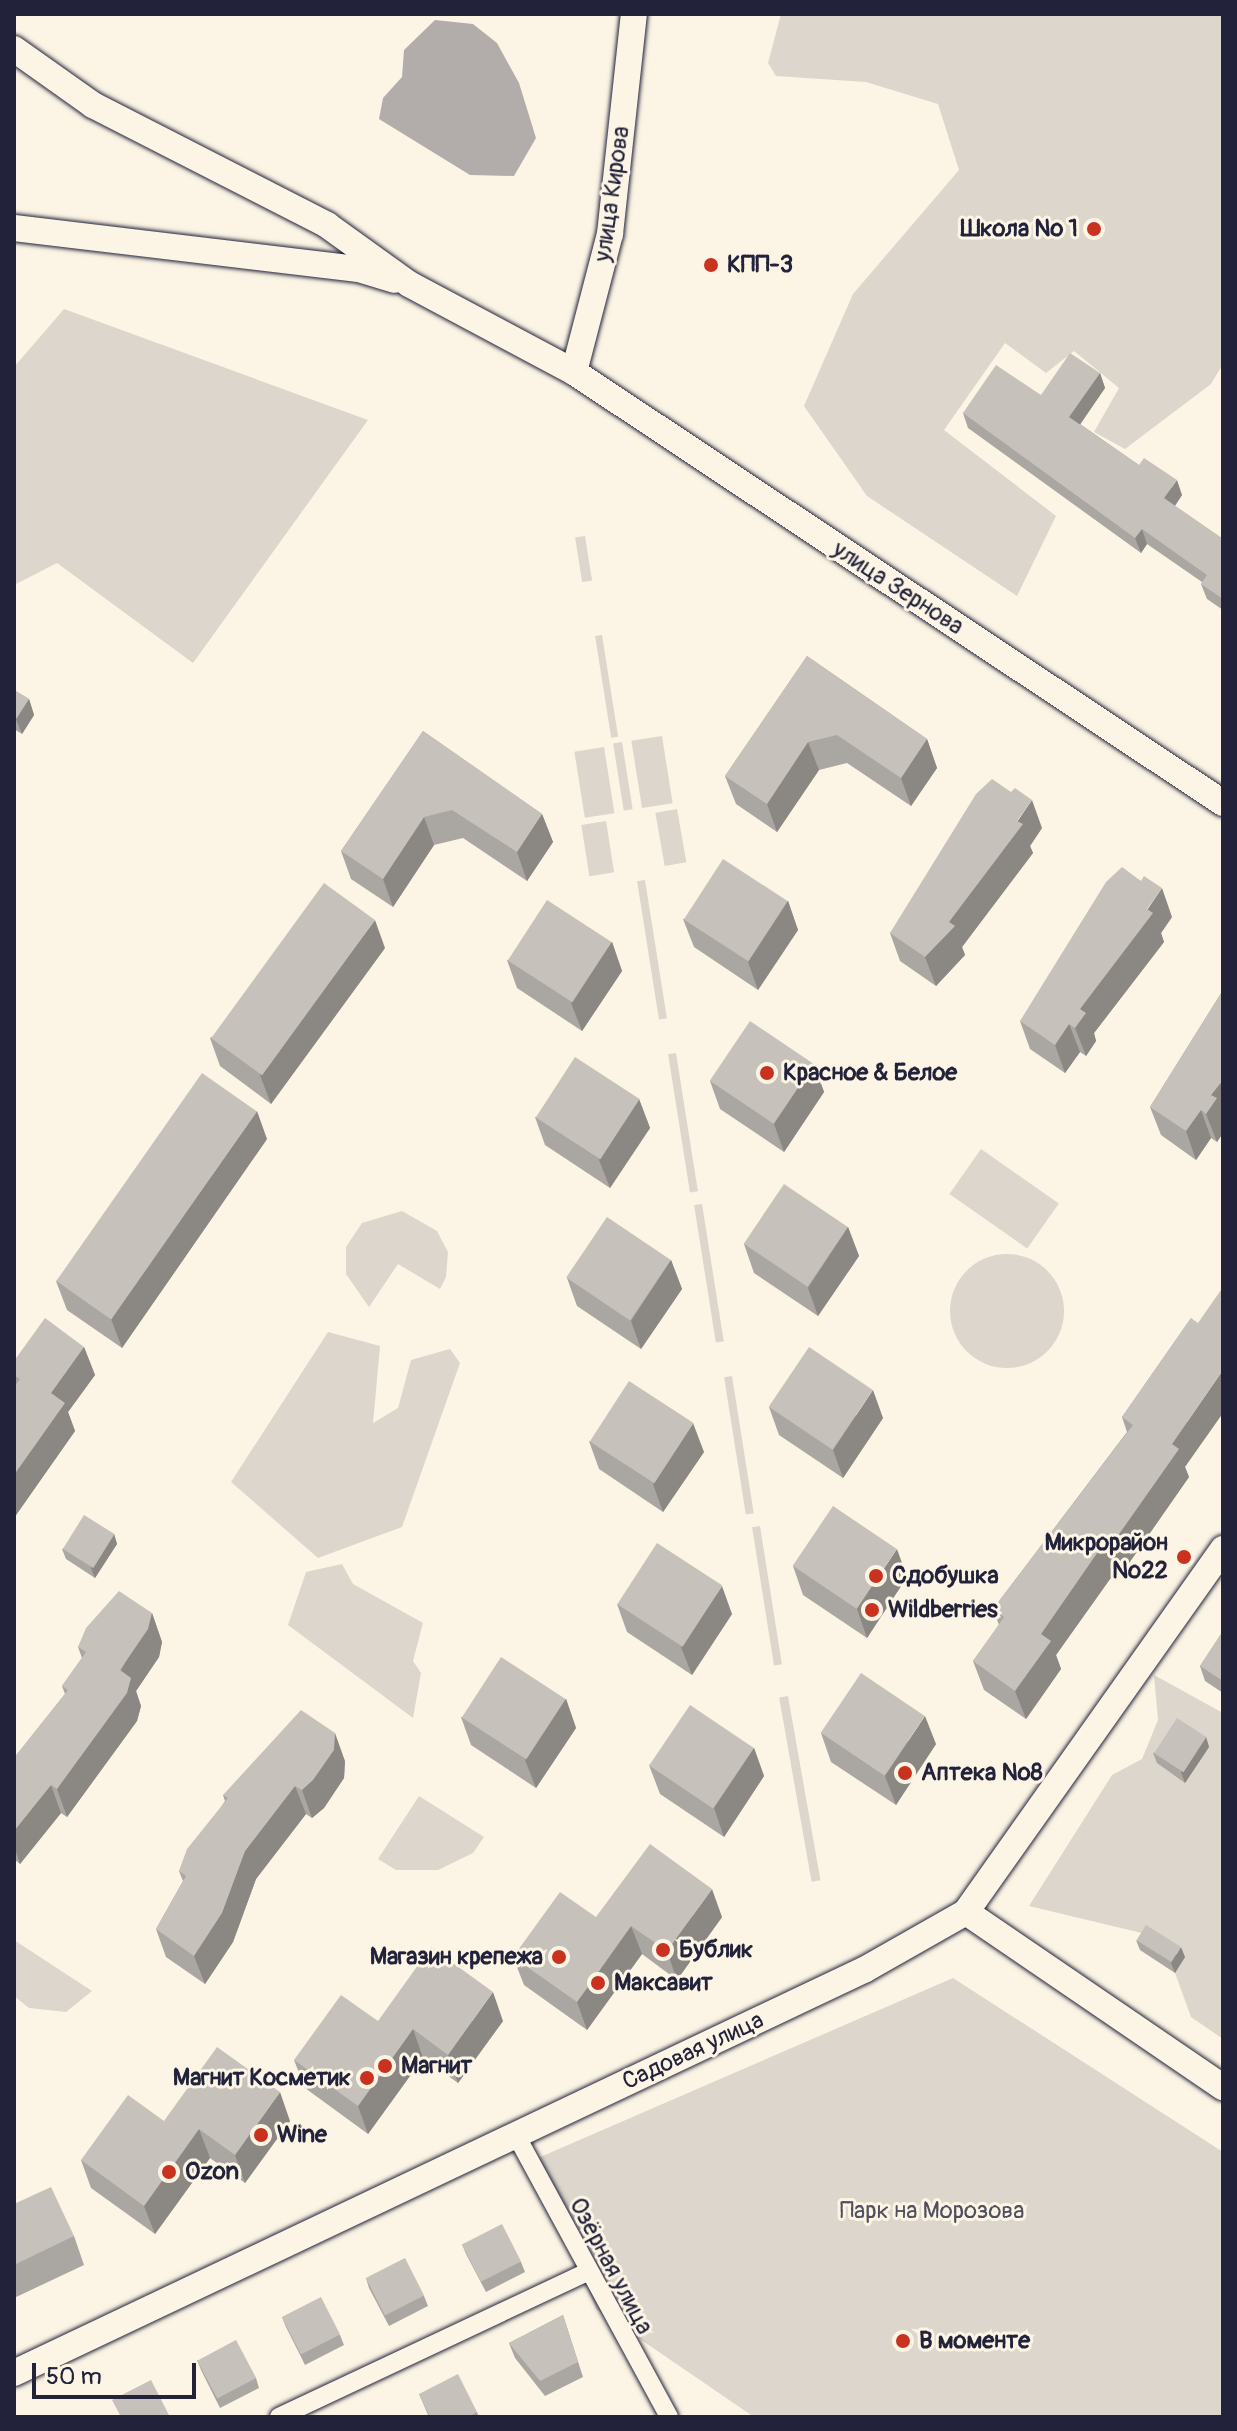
<!DOCTYPE html>
<meta charset="utf-8">
<style>
body{margin:0}
#map{position:relative;width:1237px;height:2431px;overflow:hidden;background:#fcf5e5;font-family:Pangolin,sans-serif}
div>[style]{position:absolute}
.green>*{inset:0;background:#dcd6cc;transform-origin:0 0}
.round{border-radius:50%}
.water>*{inset:0;background:#b2adab}
.roads{filter:drop-shadow(0 0 2px #22223b) drop-shadow(0 0 2px #22223b)}
.street>*{height:18px;margin:-9px;padding:0 9px;transform-origin:9px;border-radius:9px;background:#fcf5e5}
.secondary>*{height:26px;margin:-13px;padding:0 13px;transform-origin:13px;border-radius:13px;background:#fcf5e5}
.wall>*{inset:0;background:#aaa6a1}
.shaded-wall>*{inset:0;background:#8b8783}
.building>*{inset:0;background:#c6c1bb;transform-origin:0 0}
.dots>*{width:22px;height:22px;translate:-50% -50%;box-sizing:border-box;border:4px solid #fcf5e5;border-radius:50%}
span{translate:-50% -50%;white-space:nowrap;text-align:center;line-height:1.15;-webkit-text-stroke:6px #fcf5e5;paint-order:stroke}
.street-label{font-size:24px;color:#22223b}
.poi-label{font-size:24px;color:#22223b;font-weight:700}
.right{translate:-100% -50%;text-align:right}
.left{translate:0 -50%;text-align:left}
.park-label{font-size:24px;color:#504f5f}
.frame{position:absolute;inset:0;border:16px solid #22223b;pointer-events:none}
.scale{position:absolute;left:32px;top:2363px;width:164px;height:36px;box-sizing:border-box;border:4px solid #22223b;border-top:0;padding-left:10px;font-size:24px;line-height:28px;white-space:nowrap;color:#22223b;-webkit-text-stroke:6px #fcf5e5;paint-order:stroke}
</style>
<div id="map">
<div class="green">
<i style="clip-path:polygon(781px 14px,1223px 14px,1223px 364px,1211px 384px,1125px 449px,1094px 432px,1119px 388px,1074px 351px,1046px 373px,1005px 343px,944px 430px,1056px 516px,1017px 596px,867px 496px,804px 406px,853px 294px,959px 170px,938px 104px,866px 82px,776px 76px,768px 63px)"></i>
<i style="clip-path:polygon(64px 309px,368px 420px,193px 663px,57px 563px,14px 585px,14px 367px)"></i>
<i style="left:585px;top:536px;width:45px;height:10px;rotate:81deg"></i>
<i style="left:602px;top:635px;width:103px;height:7px;rotate:81deg"></i>
<i style="left:662px;top:736px;width:68px;height:31px;rotate:81deg"></i>
<i style="left:622px;top:742px;width:68px;height:9px;rotate:81deg"></i>
<i style="left:604px;top:747px;width:67px;height:30px;rotate:81deg"></i>
<i style="left:677px;top:809px;width:54px;height:22px;rotate:80deg"></i>
<i style="left:606px;top:821px;width:52px;height:25px;rotate:81deg"></i>
<i style="left:645px;top:880px;width:140px;height:8px;rotate:81deg"></i>
<i style="left:676px;top:1053px;width:140px;height:8px;rotate:81deg"></i>
<i style="left:981px;top:1149px;width:95px;height:55px;rotate:35deg"></i>
<i style="left:702px;top:1204px;width:139px;height:8px;rotate:81deg"></i>
<i style="clip-path:polygon(402px 1211px,437px 1231px,448px 1252px,446px 1277px,440px 1289px,398px 1264px,369px 1307px,346px 1274px,346px 1247px,362px 1223px)"></i>
<i class="round" style="left:950px;top:1254px;width:114px;height:114px"></i>
<i style="clip-path:polygon(328px 1332px,380px 1346px,373px 1423px,398px 1408px,411px 1360px,450px 1349px,460px 1363px,402px 1527px,318px 1558px,231px 1482px)"></i>
<i style="left:732px;top:1376px;width:139px;height:8px;rotate:81deg"></i>
<i style="left:760px;top:1526px;width:140px;height:8px;rotate:81deg"></i>
<i style="clip-path:polygon(342px 1564px,353px 1584px,423px 1623px,413px 1661px,421px 1673px,413px 1718px,288px 1625px,306px 1572px)"></i>
<i style="clip-path:polygon(1154px 1675px,1223px 1713px,1223px 2039px,1191px 2017px,1175px 1973px,1184px 1958px,1150px 1935px,1029px 1906px,1112px 1775px,1142px 1759px,1158px 1720px)"></i>
<i style="left:788px;top:1696px;width:187px;height:9px;rotate:80deg"></i>
<i style="clip-path:polygon(419px 1796px,484px 1837px,473px 1853px,438px 1870px,396px 1870px,378px 1859px)"></i>
<i style="clip-path:polygon(14px 1940px,92px 1991px,66px 2012px,29px 2008px,14px 1996px)"></i>
<i style="clip-path:polygon(953px 1978px,1223px 2152px,1223px 2417px,754px 2417px,596px 2309px,538px 2158px)"></i>
</div>
<div class="water">
<i style="clip-path:polygon(435px 20px,473px 24px,497px 43px,519px 83px,536px 138px,514px 176px,470px 175px,379px 119px,383px 98px,402px 77px,404px 50px)"></i>
</div>
<div class="roads">
<div class="street">
<i style="left:516px;top:2135px;width:321px;rotate:61.5deg"></i>
<i style="left:279px;top:2417px;width:338px;rotate:-25.2deg"></i>
</div>
<div class="secondary">
<i style="left:14px;top:49px;width:97px;rotate:35.3deg"></i>
<i style="left:93px;top:105px;width:263px;rotate:27.1deg"></i>
<i style="left:327px;top:225px;width:101px;rotate:35.7deg"></i>
<i style="left:409px;top:284px;width:187px;rotate:28.1deg"></i>
<i style="left:574px;top:372px;width:779px;rotate:33.59deg"></i>
<i style="left:14px;top:228px;width:347px;rotate:6.8deg"></i>
<i style="left:359px;top:269px;width:37px;rotate:17deg"></i>
<i style="left:574px;top:372px;width:143px;rotate:-75.4deg"></i>
<i style="left:610px;top:234px;width:221px;rotate:-83.8deg"></i>
<i style="left:966px;top:1912px;width:311px;rotate:34.3deg"></i>
<i style="left:14px;top:2373px;width:941px;rotate:-25.37deg"></i>
<i style="left:864px;top:1970px;width:117px;rotate:-29.6deg"></i>
<i style="left:966px;top:1912px;width:445px;rotate:-54.7deg"></i>
</div>
</div>
<div class="wall">
<i style="clip-path:polygon(1100px 373px,1105px 388px,1080px 424px,1182px 495px,1175px 506px,1223px 539px,1223px 610px,1207px 599px,1201px 584px,1202px 582px,1147px 544px,1141px 553px,968px 428px,963px 413px,1041px 395px)"></i>
<i style="clip-path:polygon(807px 656px,927px 739px,937px 768px,911px 806px,847px 763px,819px 770px,777px 832px,736px 804px,725px 776px)"></i>
<i style="clip-path:polygon(14px 690px,29px 699px,34px 715px,22px 734px,14px 729px)"></i>
<i style="clip-path:polygon(423px 731px,542px 814px,553px 842px,527px 881px,463px 838px,434px 845px,393px 907px,351px 879px,341px 851px)"></i>
<i style="clip-path:polygon(1042px 828px,1030px 846px,1033px 853px,962px 947px,965px 955px,936px 986px,900px 961px,890px 933px)"></i>
<i style="clip-path:polygon(788px 901px,798px 930px,758px 990px,694px 947px,683px 919px)"></i>
<i style="clip-path:polygon(1172px 917px,1161px 933px,1164px 942px,1094px 1033px,1096px 1041px,1086px 1056px,1080px 1052px,1065px 1073px,1030px 1049px,1020px 1021px)"></i>
<i style="clip-path:polygon(612px 942px,622px 971px,582px 1031px,517px 988px,507px 960px)"></i>
<i style="clip-path:polygon(385px 948px,271px 1104px,220px 1066px,210px 1038px)"></i>
<i style="clip-path:polygon(1223px 990px,1223px 1133px,1217px 1142px,1211px 1138px,1196px 1160px,1161px 1135px,1150px 1107px)"></i>
<i style="clip-path:polygon(814px 1064px,824px 1092px,784px 1152px,720px 1109px,710px 1081px)"></i>
<i style="clip-path:polygon(639px 1099px,650px 1128px,610px 1188px,545px 1145px,535px 1117px)"></i>
<i style="clip-path:polygon(267px 1139px,122px 1348px,67px 1310px,56px 1281px)"></i>
<i style="clip-path:polygon(848px 1227px,859px 1256px,818px 1316px,754px 1273px,744px 1244px)"></i>
<i style="clip-path:polygon(671px 1260px,682px 1289px,641px 1349px,577px 1306px,567px 1278px)"></i>
<i style="clip-path:polygon(1191px 1318px,1185px 1467px,1189px 1477px,1120px 1576px,1115px 1572px,1056px 1655px,1061px 1669px,1026px 1719px,984px 1690px,973px 1661px,999px 1625px,993px 1609px,1127px 1432px,1122px 1417px)"></i>
<i style="clip-path:polygon(84px 1347px,95px 1375px,68px 1412px,75px 1431px,14px 1518px,14px 1361px)"></i>
<i style="clip-path:polygon(769px 1407px,883px 1418px,843px 1478px,779px 1435px)"></i>
<i style="clip-path:polygon(589px 1441px,704px 1452px,663px 1512px,599px 1469px)"></i>
<i style="clip-path:polygon(114px 1534px,117px 1544px,95px 1578px,66px 1559px,62px 1549px)"></i>
<i style="clip-path:polygon(793px 1566px,907px 1577px,867px 1638px,803px 1595px)"></i>
<i style="clip-path:polygon(617px 1604px,732px 1614px,692px 1675px,627px 1632px)"></i>
<i style="clip-path:polygon(152px 1613px,162px 1642px,159px 1657px,136px 1691px,141px 1706px,137px 1721px,67px 1817px,61px 1813px,20px 1864px,14px 1859px,14px 1758px,65px 1694px,62px 1686px,82px 1658px,78px 1647px)"></i>
<i style="clip-path:polygon(1223px 1631px,1223px 1693px,1205px 1681px,1200px 1666px)"></i>
<i style="clip-path:polygon(566px 1699px,576px 1728px,536px 1788px,471px 1745px,461px 1717px)"></i>
<i style="clip-path:polygon(821px 1733px,936px 1744px,896px 1805px,831px 1762px)"></i>
<i style="clip-path:polygon(1206px 1737px,1209px 1747px,1185px 1783px,1157px 1763px,1153px 1753px)"></i>
<i style="clip-path:polygon(754px 1748px,764px 1776px,724px 1837px,660px 1794px,649px 1765px)"></i>
<i style="clip-path:polygon(345px 1761px,344px 1778px,324px 1808px,312px 1818px,306px 1814px,256px 1879px,233px 1942px,205px 1984px,166px 1957px,156px 1929px,183px 1881px,179px 1871px,225px 1801px,223px 1795px)"></i>
<i style="clip-path:polygon(596px 1917px,722px 1917px,677px 1980px,642px 1954px,587px 2030px,524px 1985px,513px 1957px)"></i>
<i style="clip-path:polygon(1136px 1940px,1185px 1957px,1175px 1973px,1140px 1950px)"></i>
<i style="clip-path:polygon(378px 2021px,503px 2021px,458px 2083px,423px 2058px,368px 2134px,305px 2088px,294px 2060px)"></i>
<i style="clip-path:polygon(164px 2121px,290px 2121px,245px 2183px,210px 2158px,155px 2234px,91px 2188px,81px 2160px)"></i>
<i style="clip-path:polygon(14px 2204px,74px 2236px,84px 2265px,14px 2298px)"></i>
<i style="clip-path:polygon(462px 2244px,521px 2262px,525px 2272px,486px 2292px,466px 2254px)"></i>
<i style="clip-path:polygon(366px 2278px,424px 2296px,428px 2306px,389px 2326px,369px 2288px)"></i>
<i style="clip-path:polygon(563px 2315px,583px 2377px,545px 2396px,515px 2358px,509px 2343px)"></i>
<i style="clip-path:polygon(282px 2317px,340px 2335px,344px 2345px,305px 2365px,286px 2327px)"></i>
<i style="clip-path:polygon(197px 2360px,256px 2378px,259px 2388px,220px 2408px,201px 2370px)"></i>
<i style="clip-path:polygon(419px 2394px,477px 2412px,479px 2417px,429px 2417px)"></i>
</div>
<div class="shaded-wall">
<i style="clip-path:polygon(1100px 373px,1105px 388px,1075px 432px,1069px 417px)"></i>
<i style="clip-path:polygon(1177px 480px,1182px 495px,1170px 513px,1164px 498px)"></i>
<i style="clip-path:polygon(1142px 529px,1147px 544px,1141px 553px,1135px 538px)"></i>
<i style="clip-path:polygon(29px 699px,34px 715px,22px 734px,16px 719px)"></i>
<i style="clip-path:polygon(927px 739px,937px 768px,911px 806px,901px 778px)"></i>
<i style="clip-path:polygon(808px 742px,819px 770px,777px 832px,767px 804px)"></i>
<i style="clip-path:polygon(1032px 800px,1042px 828px,1030px 846px,1033px 853px,962px 947px,965px 955px,936px 986px,925px 957px)"></i>
<i style="clip-path:polygon(542px 814px,553px 842px,527px 881px,517px 852px)"></i>
<i style="clip-path:polygon(424px 817px,434px 845px,393px 907px,383px 879px)"></i>
<i style="clip-path:polygon(1162px 888px,1172px 917px,1161px 933px,1164px 942px,1094px 1033px,1096px 1041px,1086px 1056px,1075px 1028px,1080px 1009px)"></i>
<i style="clip-path:polygon(788px 901px,798px 930px,758px 990px,748px 962px)"></i>
<i style="clip-path:polygon(375px 920px,385px 948px,271px 1104px,260px 1075px)"></i>
<i style="clip-path:polygon(612px 942px,622px 971px,582px 1031px,571px 1003px)"></i>
<i style="clip-path:polygon(1069px 1024px,1080px 1052px,1065px 1073px,1055px 1045px)"></i>
<i style="clip-path:polygon(814px 1064px,824px 1092px,784px 1152px,774px 1124px)"></i>
<i style="clip-path:polygon(1223px 1080px,1223px 1133px,1217px 1142px,1206px 1114px,1211px 1095px)"></i>
<i style="clip-path:polygon(639px 1099px,650px 1128px,610px 1188px,599px 1160px)"></i>
<i style="clip-path:polygon(1201px 1110px,1211px 1138px,1196px 1160px,1186px 1131px)"></i>
<i style="clip-path:polygon(257px 1111px,267px 1139px,122px 1348px,111px 1319px)"></i>
<i style="clip-path:polygon(848px 1227px,859px 1256px,818px 1316px,808px 1288px)"></i>
<i style="clip-path:polygon(671px 1260px,682px 1289px,641px 1349px,631px 1321px)"></i>
<i style="clip-path:polygon(84px 1347px,95px 1375px,68px 1412px,75px 1431px,14px 1518px,14px 1475px,51px 1393px)"></i>
<i style="clip-path:polygon(1223px 1370px,1223px 1413px,1185px 1467px,1189px 1477px,1120px 1576px,1110px 1547px,1172px 1444px)"></i>
<i style="clip-path:polygon(873px 1390px,883px 1418px,843px 1478px,833px 1450px)"></i>
<i style="clip-path:polygon(693px 1423px,704px 1452px,663px 1512px,653px 1484px)"></i>
<i style="clip-path:polygon(114px 1534px,117px 1544px,95px 1578px,91px 1568px)"></i>
<i style="clip-path:polygon(1104px 1543px,1115px 1572px,1056px 1655px,1061px 1669px,1026px 1719px,1015px 1691px,1041px 1634px)"></i>
<i style="clip-path:polygon(897px 1549px,907px 1577px,867px 1638px,857px 1609px)"></i>
<i style="clip-path:polygon(722px 1586px,732px 1614px,692px 1675px,681px 1647px)"></i>
<i style="clip-path:polygon(152px 1613px,162px 1642px,159px 1657px,136px 1691px,141px 1706px,137px 1721px,67px 1817px,57px 1789px)"></i>
<i style="clip-path:polygon(566px 1699px,576px 1728px,536px 1788px,525px 1760px)"></i>
<i style="clip-path:polygon(925px 1716px,936px 1744px,896px 1805px,885px 1776px)"></i>
<i style="clip-path:polygon(335px 1733px,345px 1761px,344px 1778px,324px 1808px,312px 1818px,302px 1790px)"></i>
<i style="clip-path:polygon(1206px 1737px,1209px 1747px,1185px 1783px,1181px 1772px)"></i>
<i style="clip-path:polygon(754px 1748px,764px 1776px,724px 1837px,714px 1808px)"></i>
<i style="clip-path:polygon(51px 1785px,61px 1813px,20px 1864px,14px 1846px,14px 1831px)"></i>
<i style="clip-path:polygon(295px 1786px,306px 1814px,256px 1879px,233px 1942px,205px 1984px,194px 1956px,245px 1851px)"></i>
<i style="clip-path:polygon(712px 1889px,722px 1917px,677px 1980px,667px 1951px)"></i>
<i style="clip-path:polygon(631px 1926px,642px 1954px,587px 2030px,577px 2002px)"></i>
<i style="clip-path:polygon(1181px 1947px,1185px 1957px,1175px 1973px,1171px 1963px)"></i>
<i style="clip-path:polygon(493px 1992px,503px 2021px,458px 2083px,448px 2055px)"></i>
<i style="clip-path:polygon(413px 2029px,423px 2058px,368px 2134px,358px 2106px)"></i>
<i style="clip-path:polygon(280px 2092px,290px 2121px,245px 2183px,235px 2155px)"></i>
<i style="clip-path:polygon(199px 2129px,210px 2158px,155px 2234px,144px 2206px)"></i>
</div>
<div class="building">
<i style="clip-path:polygon(1070px 353px,1100px 373px,1069px 417px,1139px 465px,1144px 458px,1177px 480px,1164px 498px,1223px 539px,1223px 599px,1201px 584px,1207px 575px,1142px 529px,1135px 538px,963px 413px,996px 365px,1041px 395px)"></i>
<i style="clip-path:polygon(807px 656px,927px 739px,901px 778px,837px 735px,808px 742px,767px 804px,725px 776px)"></i>
<i style="clip-path:polygon(14px 690px,29px 699px,16px 719px,14px 718px)"></i>
<i style="clip-path:polygon(423px 731px,542px 814px,517px 852px,452px 810px,424px 817px,383px 879px,341px 851px)"></i>
<i style="clip-path:polygon(992px 779px,1011px 792px,1015px 788px,1032px 800px,1017px 821px,1023px 824px,949px 922px,955px 926px,925px 957px,890px 933px,976px 794px)"></i>
<i style="left:723px;top:859px;width:77px;height:72px;rotate:33deg"></i>
<i style="clip-path:polygon(1122px 867px,1141px 881px,1144px 876px,1162px 888px,1147px 909px,1153px 913px,1080px 1009px,1086px 1013px,1075px 1028px,1069px 1024px,1055px 1045px,1020px 1021px,1106px 882px)"></i>
<i style="left:324px;top:883px;width:63px;height:192px;rotate:36deg"></i>
<i style="left:547px;top:900px;width:77px;height:72px;rotate:33deg"></i>
<i style="clip-path:polygon(1223px 990px,1223px 1080px,1211px 1095px,1217px 1098px,1206px 1114px,1201px 1110px,1186px 1131px,1150px 1107px)"></i>
<i style="left:750px;top:1021px;width:77px;height:72px;rotate:34deg"></i>
<i style="left:575px;top:1057px;width:77px;height:72px;rotate:33deg"></i>
<i style="left:202px;top:1073px;width:67px;height:254px;rotate:35deg"></i>
<i style="left:784px;top:1184px;width:77px;height:72px;rotate:34deg"></i>
<i style="left:607px;top:1217px;width:77px;height:73px;rotate:34deg"></i>
<i style="clip-path:polygon(1223px 1287px,1223px 1370px,1172px 1444px,1179px 1449px,1110px 1547px,1104px 1543px,1041px 1634px,1051px 1641px,1015px 1691px,973px 1661px,1004px 1617px,993px 1609px,1133px 1425px,1122px 1417px,1191px 1318px,1198px 1323px)"></i>
<i style="clip-path:polygon(45px 1318px,84px 1347px,51px 1393px,65px 1403px,14px 1475px,14px 1387px,20px 1379px,14px 1375px,14px 1361px)"></i>
<i style="left:809px;top:1347px;width:77px;height:72px;rotate:34deg"></i>
<i style="left:629px;top:1381px;width:77px;height:72px;rotate:33deg"></i>
<i style="left:833px;top:1506px;width:77px;height:72px;rotate:34deg"></i>
<i style="left:84px;top:1515px;width:36px;height:40px;rotate:32deg"></i>
<i style="left:657px;top:1543px;width:78px;height:73px;rotate:33deg"></i>
<i style="clip-path:polygon(119px 1591px,152px 1613px,148px 1629px,120px 1670px,131px 1678px,127px 1693px,57px 1789px,51px 1785px,14px 1831px,14px 1758px,68px 1690px,62px 1686px,86px 1652px,78px 1647px,86px 1628px)"></i>
<i style="clip-path:polygon(1223px 1631px,1223px 1681px,1200px 1666px)"></i>
<i style="left:501px;top:1657px;width:77px;height:72px;rotate:33deg"></i>
<i style="left:861px;top:1673px;width:77px;height:72px;rotate:34deg"></i>
<i style="left:690px;top:1705px;width:77px;height:73px;rotate:34deg"></i>
<i style="clip-path:polygon(301px 1710px,335px 1733px,334px 1750px,313px 1780px,302px 1790px,295px 1786px,245px 1851px,222px 1913px,194px 1956px,156px 1929px,186px 1876px,179px 1871px,187px 1849px,228px 1798px,223px 1795px)"></i>
<i style="left:1177px;top:1718px;width:35px;height:42px;rotate:33deg"></i>
<i style="clip-path:polygon(650px 1844px,712px 1889px,667px 1951px,631px 1926px,577px 2002px,513px 1957px,560px 1892px,596px 1917px)"></i>
<i style="left:1146px;top:1925px;width:41px;height:18px;rotate:32deg"></i>
<i style="clip-path:polygon(431px 1947px,493px 1992px,448px 2055px,413px 2029px,358px 2106px,294px 2060px,341px 1995px,378px 2021px)"></i>
<i style="clip-path:polygon(217px 2047px,280px 2092px,235px 2155px,199px 2129px,144px 2206px,81px 2160px,128px 2095px,164px 2121px)"></i>
<i style="clip-path:polygon(51px 2187px,74px 2236px,14px 2265px,14px 2204px)"></i>
<i style="left:502px;top:2224px;width:42px;height:45px;rotate:63deg"></i>
<i style="left:405px;top:2258px;width:42px;height:44px;rotate:63deg"></i>
<i style="left:321px;top:2297px;width:42px;height:44px;rotate:63deg"></i>
<i style="clip-path:polygon(563px 2315px,578px 2362px,540px 2381px,509px 2343px)"></i>
<i style="left:236px;top:2340px;width:43px;height:44px;rotate:62deg"></i>
<i style="clip-path:polygon(458px 2374px,477px 2412px,468px 2417px,430px 2417px,419px 2394px)"></i>
<i style="clip-path:polygon(151px 2380px,170px 2417px,121px 2417px,112px 2400px)"></i>
</div>
<div class="dots">
<i style="left:1094px;top:229px;background:#c8321e"></i>
<i style="left:711px;top:265px;background:#c8321e"></i>
<i style="left:767px;top:1073px;background:#c8321e"></i>
<i style="left:1184px;top:1557px;background:#c8321e"></i>
<i style="left:876px;top:1576px;background:#c8321e"></i>
<i style="left:872px;top:1610px;background:#c8321e"></i>
<i style="left:905px;top:1773px;background:#c8321e"></i>
<i style="left:663px;top:1950px;background:#c8321e"></i>
<i style="left:559px;top:1957px;background:#c8321e"></i>
<i style="left:598px;top:1983px;background:#c8321e"></i>
<i style="left:385px;top:2066px;background:#c8321e"></i>
<i style="left:367px;top:2078px;background:#c8321e"></i>
<i style="left:261px;top:2135px;background:#c8321e"></i>
<i style="left:169px;top:2172px;background:#c8321e"></i>
<i style="left:903px;top:2341px;background:#c8321e"></i>
</div>
<div class="street-label">
<span style="left:612px;top:194px;rotate:-82deg">улица Кирова</span>
<span style="left:898px;top:588px;rotate:33deg">улица Зернова</span>
<span style="left:693px;top:2051px;rotate:-25deg">Садовая улица</span>
<span style="left:611px;top:2266px;rotate:62deg">Озёрная улица</span>
</div>
<div class="poi-label">
<span class="right" style="left:1078px;top:229px">Школа № 1</span>
<span class="left" style="left:727px;top:265px">КПП-3</span>
<span class="left" style="left:783px;top:1073px">Красное &amp; Белое</span>
<span class="right" style="left:1168px;top:1557px">Микрорайон<br>№22</span>
<span class="left" style="left:892px;top:1576px">Сдобушка</span>
<span class="left" style="left:888px;top:1610px">Wildberries</span>
<span class="left" style="left:921px;top:1773px">Аптека №8</span>
<span class="left" style="left:679px;top:1950px">Бублик</span>
<span class="right" style="left:543px;top:1957px">Магазин крепежа</span>
<span class="left" style="left:614px;top:1983px">Максавит</span>
<span class="left" style="left:401px;top:2066px">Магнит</span>
<span class="right" style="left:351px;top:2078px">Магнит Косметик</span>
<span class="left" style="left:277px;top:2135px">Wine</span>
<span class="left" style="left:185px;top:2172px">Ozon</span>
<span class="left" style="left:919px;top:2341px">В моменте</span>
</div>
<div class="park-label">
<span style="left:932px;top:2211px">Парк на Морозова</span>
</div>
<div class="frame"></div>
<div class="scale">50 m</div>
</div>
